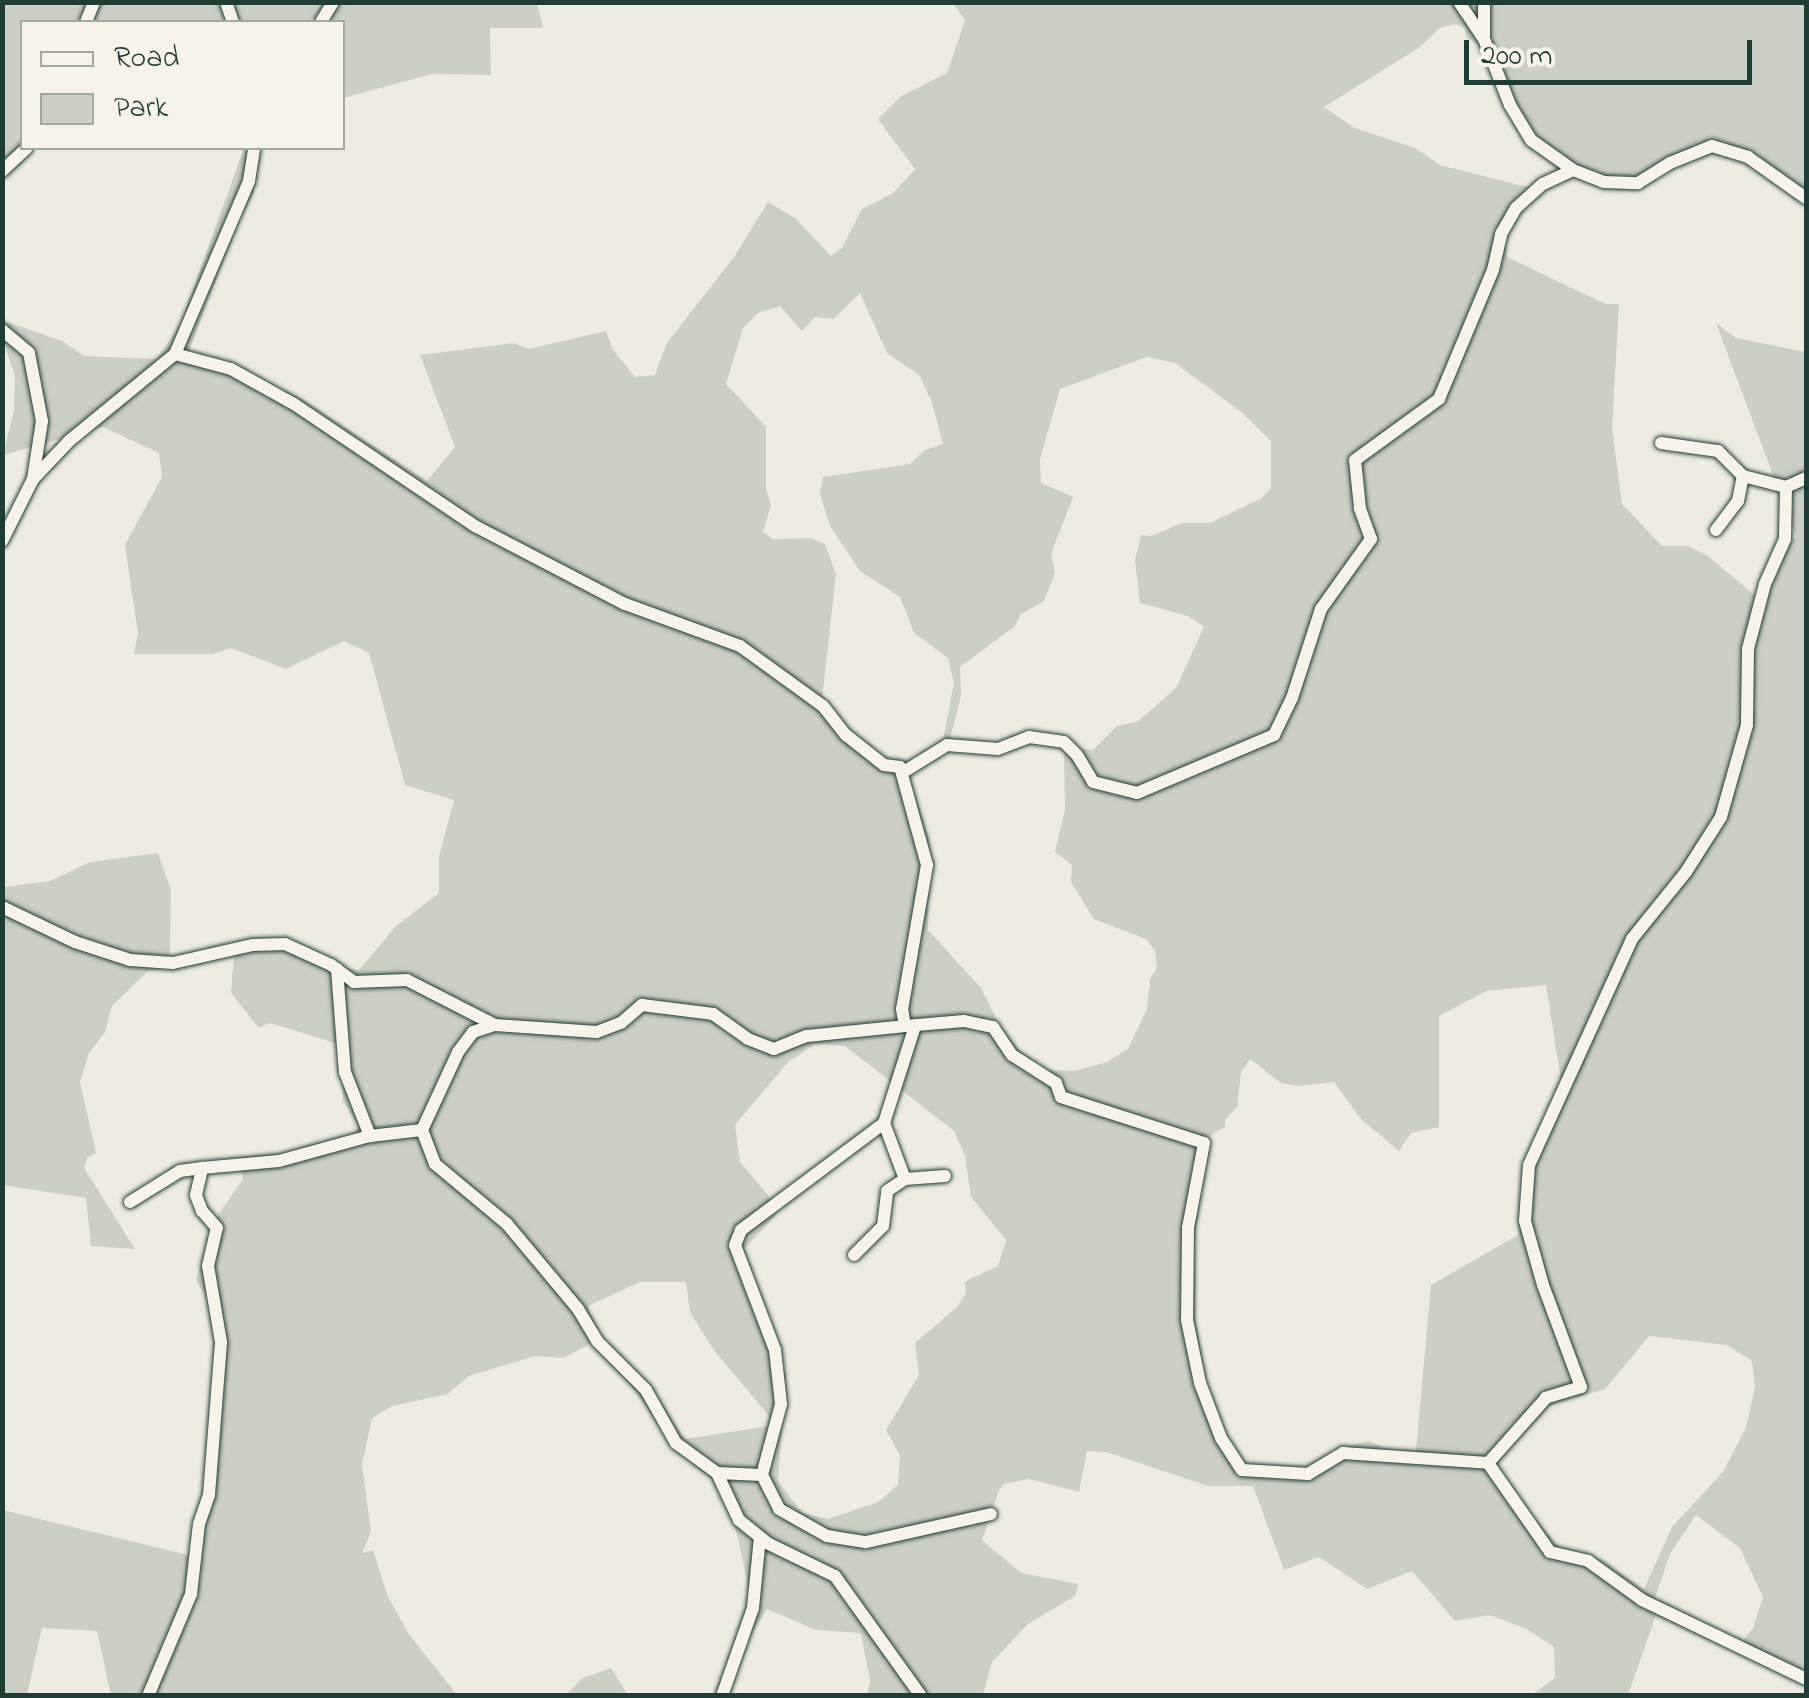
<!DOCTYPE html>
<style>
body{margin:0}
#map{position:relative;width:1809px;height:1698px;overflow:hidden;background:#eeece1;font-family:"Indie Flower",sans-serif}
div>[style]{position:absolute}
.green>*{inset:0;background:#cccfc4}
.roads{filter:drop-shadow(0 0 2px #1f3d34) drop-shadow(0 0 2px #1f3d34)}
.minor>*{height:12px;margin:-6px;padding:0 6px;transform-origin:6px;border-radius:6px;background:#f7f3e8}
span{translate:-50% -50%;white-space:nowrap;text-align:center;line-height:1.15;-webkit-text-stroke:8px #f7f3e8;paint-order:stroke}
.frame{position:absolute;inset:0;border:5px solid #1f3d34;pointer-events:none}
.legend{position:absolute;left:20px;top:20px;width:325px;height:130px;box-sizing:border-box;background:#f7f3e8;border:2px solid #a1aaa0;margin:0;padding:12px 18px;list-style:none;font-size:30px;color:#1f3d34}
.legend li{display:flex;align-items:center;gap:20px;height:50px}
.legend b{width:50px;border:2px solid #a1aaa0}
.scale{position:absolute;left:1464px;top:40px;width:288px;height:45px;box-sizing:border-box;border:5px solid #1f3d34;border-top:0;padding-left:12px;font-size:30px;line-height:35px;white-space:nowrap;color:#1f3d34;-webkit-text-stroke:8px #f7f3e8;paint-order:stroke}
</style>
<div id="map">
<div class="green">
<i style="clip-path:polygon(3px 3px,537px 3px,543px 28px,490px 28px,491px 75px,432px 74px,343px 98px,342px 22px,22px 22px,22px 148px,35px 148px,3px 179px)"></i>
<i style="clip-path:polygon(evenodd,953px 3px,1806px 3px,1806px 203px,1746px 161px,1718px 152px,1677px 165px,1636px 189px,1614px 190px,1574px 177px,1543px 191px,1513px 220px,1506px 242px,1507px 257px,1605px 304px,1619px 304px,1612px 428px,1622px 504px,1662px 546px,1688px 546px,1708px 556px,1764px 603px,1784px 549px,1796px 536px,1716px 323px,1736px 338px,1806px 352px,1806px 1683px,1656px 1615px,1628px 1695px,1537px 1695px,1533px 1694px,1555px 1678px,1554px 1647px,1525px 1628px,1489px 1615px,1455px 1621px,1412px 1571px,1367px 1589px,1319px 1557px,1284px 1570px,1253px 1486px,1208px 1486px,1107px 1452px,1087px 1451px,1079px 1492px,1029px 1479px,1004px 1484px,999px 1490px,982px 1540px,1021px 1573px,1078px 1584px,1075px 1596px,1028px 1624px,992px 1662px,983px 1695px,867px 1695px,870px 1682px,861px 1633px,816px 1630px,767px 1609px,737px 1657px,731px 1695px,715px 1695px,750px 1595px,737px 1534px,720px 1486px,675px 1449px,632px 1387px,592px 1343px,563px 1358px,535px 1356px,469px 1376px,448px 1394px,392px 1406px,372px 1418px,362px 1465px,371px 1532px,362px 1553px,373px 1550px,388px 1597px,408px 1633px,457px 1695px,111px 1695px,97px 1631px,42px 1628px,27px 1695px,3px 1695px,3px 1510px,188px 1555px,203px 1494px,215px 1342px,207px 1298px,196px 1280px,216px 1218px,243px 1179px,238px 1157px,281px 1154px,352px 1134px,359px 1127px,343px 1101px,341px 1057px,335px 1043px,270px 1023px,259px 1028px,231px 993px,234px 956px,148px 971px,112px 1006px,105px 1032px,89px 1053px,80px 1082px,96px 1153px,87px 1158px,84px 1168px,135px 1249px,91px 1246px,86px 1198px,3px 1185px,3px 887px,50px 881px,90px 862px,158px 853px,171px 890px,170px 957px,286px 937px,343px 968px,359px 970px,395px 927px,439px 893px,439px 857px,454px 800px,405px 785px,369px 653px,344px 641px,286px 669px,231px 648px,213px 654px,134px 654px,138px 633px,125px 545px,162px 477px,159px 453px,103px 427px,3px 455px,14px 410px,15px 376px,3px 340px,2px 320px,62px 341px,84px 356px,157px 359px,180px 325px,244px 148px,261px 148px,253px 196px,240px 218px,188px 354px,237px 368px,306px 401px,427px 481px,455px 447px,420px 355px,513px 343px,529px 349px,606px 331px,613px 350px,635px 377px,655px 375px,667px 343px,734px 257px,768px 202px,795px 218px,831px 256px,842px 248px,862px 209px,893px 193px,915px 169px,878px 119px,900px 97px,947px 73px,965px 20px,953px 3px,1454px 24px,1464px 27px,1467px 38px,1481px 46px,1517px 130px,1561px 168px,1531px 188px,1440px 165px,1415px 148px,1355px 128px,1324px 107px,1420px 47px,1440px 28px,1454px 24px,953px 3px,860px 293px,887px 353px,919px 375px,932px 402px,943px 444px,925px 450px,910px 464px,823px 477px,820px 494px,830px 526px,860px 571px,900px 597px,914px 633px,948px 658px,954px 683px,943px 740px,914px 760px,886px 759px,852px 733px,822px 699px,836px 574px,825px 544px,811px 538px,773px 539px,763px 532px,771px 505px,766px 489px,766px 427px,726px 384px,743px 328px,758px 313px,780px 306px,802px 331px,815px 317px,834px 319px,860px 293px,953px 3px,1147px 357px,1175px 363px,1240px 411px,1271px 441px,1271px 488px,1262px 498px,1210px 523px,1182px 523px,1151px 536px,1141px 535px,1135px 560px,1140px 603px,1188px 616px,1204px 627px,1176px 688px,1137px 722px,1117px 726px,1093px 750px,1076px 748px,1069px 737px,1034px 732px,1013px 735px,999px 746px,950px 739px,961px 696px,960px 667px,1015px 626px,1020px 615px,1044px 601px,1055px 573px,1051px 554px,1073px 497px,1041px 483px,1040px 459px,1060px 389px,1147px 357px,953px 3px,1021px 743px,1064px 748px,1065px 810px,1055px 852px,1072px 865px,1071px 882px,1094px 919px,1146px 939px,1155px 951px,1157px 968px,1150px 979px,1147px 1009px,1128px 1049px,1107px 1062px,1074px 1071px,1046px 1070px,1022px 1053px,1000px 1026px,981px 988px,928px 930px,930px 840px,908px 774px,946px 750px,1000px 754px,1021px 743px,953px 3px,1546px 985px,1561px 1080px,1523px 1176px,1518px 1235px,1431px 1285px,1416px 1451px,1390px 1450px,1369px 1441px,1338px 1449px,1303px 1469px,1248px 1467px,1225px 1434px,1207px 1389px,1196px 1322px,1195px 1240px,1207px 1137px,1225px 1127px,1225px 1120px,1237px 1107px,1241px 1072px,1250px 1059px,1281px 1083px,1298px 1086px,1334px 1082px,1361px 1119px,1399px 1151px,1411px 1133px,1439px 1127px,1439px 1016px,1486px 991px,1546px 985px,953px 3px,815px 1044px,845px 1046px,954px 1131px,965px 1156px,971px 1197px,1006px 1240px,998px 1266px,964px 1282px,966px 1292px,958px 1306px,915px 1343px,919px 1375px,886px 1430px,900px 1456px,898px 1485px,878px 1502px,828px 1519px,802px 1513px,778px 1481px,786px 1375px,742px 1251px,777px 1214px,768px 1195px,740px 1162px,735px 1125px,788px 1062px,815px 1044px,953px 3px,640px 1282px,686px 1282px,690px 1312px,713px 1349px,769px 1416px,768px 1426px,685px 1439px,651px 1386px,600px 1336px,588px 1306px,640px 1282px,953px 3px,1649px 1336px,1727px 1345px,1752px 1361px,1755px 1387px,1746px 1427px,1723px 1472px,1672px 1527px,1644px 1589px,1605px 1561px,1561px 1548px,1518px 1501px,1497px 1464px,1549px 1406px,1605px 1389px,1649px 1336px,953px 3px,1696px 1515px,1740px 1548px,1763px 1597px,1753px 1628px,1741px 1643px,1655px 1598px,1670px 1554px,1696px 1515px)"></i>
<i style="clip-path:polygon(611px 1668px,628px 1695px,566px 1695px,581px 1679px)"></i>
</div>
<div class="roads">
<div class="minor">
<i style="left:226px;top:2px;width:21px;rotate:71deg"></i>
<i style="left:1459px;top:2px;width:45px;rotate:56deg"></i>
<i style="left:1484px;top:39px;width:71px;rotate:68.5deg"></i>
<i style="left:1510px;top:105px;width:41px;rotate:59deg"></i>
<i style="left:1531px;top:140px;width:52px;rotate:35.5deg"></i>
<i style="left:1573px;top:170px;width:33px;rotate:21deg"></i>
<i style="left:1604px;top:182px;width:34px;rotate:2deg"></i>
<i style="left:1638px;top:183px;width:38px;rotate:-32deg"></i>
<i style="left:1670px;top:163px;width:45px;rotate:-22deg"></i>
<i style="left:1712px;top:146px;width:38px;rotate:17deg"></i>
<i style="left:1748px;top:157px;width:71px;rotate:35.3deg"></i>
<i style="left:1484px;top:2px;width:33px;rotate:90deg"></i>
<i style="left:86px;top:22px;width:22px;rotate:-68deg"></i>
<i style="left:321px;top:22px;width:23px;rotate:-59deg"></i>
<i style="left:2px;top:171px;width:34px;rotate:-43deg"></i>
<i style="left:2px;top:330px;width:35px;rotate:40deg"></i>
<i style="left:29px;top:353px;width:69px;rotate:79.2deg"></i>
<i style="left:42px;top:421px;width:59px;rotate:98.8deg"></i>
<i style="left:175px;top:354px;width:58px;rotate:15deg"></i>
<i style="left:231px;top:369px;width:72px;rotate:29.1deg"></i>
<i style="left:294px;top:404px;width:218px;rotate:34deg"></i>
<i style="left:475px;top:526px;width:169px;rotate:27.5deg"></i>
<i style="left:625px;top:604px;width:122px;rotate:20.1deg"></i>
<i style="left:740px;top:646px;width:102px;rotate:35.9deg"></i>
<i style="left:823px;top:706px;width:37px;rotate:52deg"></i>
<i style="left:846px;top:735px;width:48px;rotate:38.3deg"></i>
<i style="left:884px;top:765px;width:16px;rotate:7deg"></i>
<i style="left:900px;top:767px;width:102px;rotate:74.6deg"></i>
<i style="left:927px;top:865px;width:146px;rotate:99.8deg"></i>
<i style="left:902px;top:1009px;width:17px;rotate:80deg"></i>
<i style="left:1661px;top:443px;width:58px;rotate:8deg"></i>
<i style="left:1718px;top:451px;width:35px;rotate:45deg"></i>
<i style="left:1806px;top:478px;width:22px;rotate:156deg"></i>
<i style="left:1786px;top:487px;width:52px;rotate:91.1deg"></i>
<i style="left:1785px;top:539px;width:49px;rotate:114deg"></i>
<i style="left:1765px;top:584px;width:67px;rotate:104.7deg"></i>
<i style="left:1748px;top:649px;width:76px;rotate:90.8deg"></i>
<i style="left:1747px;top:725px;width:96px;rotate:105.8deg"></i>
<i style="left:1721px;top:817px;width:65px;rotate:122.5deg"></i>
<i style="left:1686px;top:872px;width:86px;rotate:128.9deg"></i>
<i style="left:1632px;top:939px;width:248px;rotate:114.5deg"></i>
<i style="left:1529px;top:1165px;width:56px;rotate:94.1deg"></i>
<i style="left:1525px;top:1221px;width:66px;rotate:74.3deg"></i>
<i style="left:1543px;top:1285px;width:109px;rotate:69.6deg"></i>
<i style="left:1581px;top:1387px;width:37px;rotate:163deg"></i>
<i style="left:1546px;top:1398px;width:87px;rotate:131.7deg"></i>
<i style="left:1488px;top:1463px;width:108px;rotate:55.1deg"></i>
<i style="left:1550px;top:1552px;width:39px;rotate:13deg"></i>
<i style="left:1588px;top:1561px;width:67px;rotate:35.8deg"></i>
<i style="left:1642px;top:1600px;width:182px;rotate:25.7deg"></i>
<i style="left:1716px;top:530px;width:36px;rotate:-53deg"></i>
<i style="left:1738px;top:501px;width:25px;rotate:-79deg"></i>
<i style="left:1743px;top:476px;width:44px;rotate:14.3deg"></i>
<i style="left:2px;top:541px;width:69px;rotate:-63.4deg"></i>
<i style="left:33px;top:479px;width:52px;rotate:-46.5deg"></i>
<i style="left:69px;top:441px;width:137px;rotate:-39.4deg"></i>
<i style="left:175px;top:354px;width:188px;rotate:-66.8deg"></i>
<i style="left:249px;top:181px;width:33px;rotate:-81deg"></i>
<i style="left:902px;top:773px;width:53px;rotate:-31.9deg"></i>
<i style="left:947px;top:745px;width:51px;rotate:4.5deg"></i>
<i style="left:998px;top:749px;width:33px;rotate:-21deg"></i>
<i style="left:1029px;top:737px;width:35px;rotate:8deg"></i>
<i style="left:1064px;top:742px;width:18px;rotate:45deg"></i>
<i style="left:1077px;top:755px;width:31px;rotate:59deg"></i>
<i style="left:1093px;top:782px;width:45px;rotate:14deg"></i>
<i style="left:1137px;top:793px;width:149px;rotate:-22.9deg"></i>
<i style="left:1274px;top:735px;width:41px;rotate:-64.1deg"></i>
<i style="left:1292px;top:698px;width:94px;rotate:-72deg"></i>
<i style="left:1321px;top:609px;width:86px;rotate:-54.5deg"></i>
<i style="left:1371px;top:539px;width:33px;rotate:-110deg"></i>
<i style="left:1360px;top:508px;width:48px;rotate:-95.9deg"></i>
<i style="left:1355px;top:460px;width:104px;rotate:-36deg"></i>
<i style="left:1439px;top:399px;width:140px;rotate:-67.3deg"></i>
<i style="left:1493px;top:270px;width:37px;rotate:-77deg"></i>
<i style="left:1501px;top:234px;width:30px;rotate:-60deg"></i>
<i style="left:1516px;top:208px;width:36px;rotate:-42deg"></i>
<i style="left:1543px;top:184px;width:33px;rotate:-25deg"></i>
<i style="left:2px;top:907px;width:81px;rotate:25.6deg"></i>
<i style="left:75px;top:942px;width:58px;rotate:18.1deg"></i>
<i style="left:130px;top:960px;width:43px;rotate:4deg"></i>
<i style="left:173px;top:963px;width:82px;rotate:-12.7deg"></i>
<i style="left:253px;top:945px;width:32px;rotate:-2deg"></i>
<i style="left:285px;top:944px;width:51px;rotate:24.5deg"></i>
<i style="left:331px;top:965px;width:29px;rotate:36deg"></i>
<i style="left:354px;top:982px;width:53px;rotate:-2.2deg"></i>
<i style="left:407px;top:980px;width:99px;rotate:27.1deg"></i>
<i style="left:495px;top:1025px;width:102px;rotate:3.9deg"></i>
<i style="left:597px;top:1032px;width:26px;rotate:-21deg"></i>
<i style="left:621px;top:1023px;width:28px;rotate:-41deg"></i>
<i style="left:642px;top:1005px;width:72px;rotate:7.2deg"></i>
<i style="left:713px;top:1014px;width:43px;rotate:35.5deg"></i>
<i style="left:748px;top:1039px;width:28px;rotate:21deg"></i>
<i style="left:774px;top:1049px;width:35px;rotate:-22deg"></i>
<i style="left:807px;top:1036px;width:99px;rotate:-5.8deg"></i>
<i style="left:905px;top:1026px;width:59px;rotate:-4.8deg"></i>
<i style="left:964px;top:1021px;width:30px;rotate:12deg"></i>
<i style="left:993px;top:1027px;width:34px;rotate:56deg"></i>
<i style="left:1012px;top:1055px;width:52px;rotate:32.5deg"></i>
<i style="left:1056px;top:1083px;width:15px;rotate:70deg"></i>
<i style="left:1061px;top:1097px;width:150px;rotate:17.8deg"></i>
<i style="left:1204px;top:1143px;width:86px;rotate:100.7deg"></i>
<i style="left:1188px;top:1228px;width:92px;rotate:90.6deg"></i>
<i style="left:1187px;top:1320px;width:64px;rotate:78.3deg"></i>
<i style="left:1200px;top:1383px;width:59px;rotate:69.1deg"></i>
<i style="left:1221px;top:1438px;width:38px;rotate:57deg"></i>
<i style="left:1242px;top:1470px;width:66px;rotate:3.5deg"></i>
<i style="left:1308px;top:1474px;width:41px;rotate:-31deg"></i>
<i style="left:1343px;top:1453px;width:145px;rotate:3.9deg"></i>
<i style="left:337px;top:969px;width:103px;rotate:85.6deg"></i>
<i style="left:345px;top:1072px;width:69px;rotate:68.7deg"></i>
<i style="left:422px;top:1130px;width:36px;rotate:69deg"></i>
<i style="left:435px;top:1164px;width:94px;rotate:39.8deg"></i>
<i style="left:507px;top:1224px;width:111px;rotate:50.1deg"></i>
<i style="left:578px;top:1309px;width:37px;rotate:59deg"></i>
<i style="left:597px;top:1341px;width:69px;rotate:45deg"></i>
<i style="left:646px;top:1390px;width:61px;rotate:60.5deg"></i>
<i style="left:676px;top:1443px;width:51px;rotate:36.2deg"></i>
<i style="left:717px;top:1473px;width:52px;rotate:64.9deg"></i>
<i style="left:739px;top:1520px;width:38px;rotate:39deg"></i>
<i style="left:769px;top:1544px;width:73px;rotate:25.9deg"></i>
<i style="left:835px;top:1576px;width:148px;rotate:54.4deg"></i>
<i style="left:905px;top:1179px;width:60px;rotate:-110.6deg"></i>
<i style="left:884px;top:1123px;width:102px;rotate:-72.3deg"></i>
<i style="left:130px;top:1202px;width:59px;rotate:-31.8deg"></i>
<i style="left:180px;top:1171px;width:22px;rotate:-8deg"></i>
<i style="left:854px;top:1255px;width:41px;rotate:-45deg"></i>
<i style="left:883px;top:1226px;width:35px;rotate:-83deg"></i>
<i style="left:887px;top:1191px;width:22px;rotate:-34deg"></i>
<i style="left:905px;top:1179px;width:40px;rotate:-4.3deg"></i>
<i style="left:717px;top:1473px;width:45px;rotate:2.5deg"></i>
<i style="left:762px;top:1475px;width:38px;rotate:63deg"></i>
<i style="left:779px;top:1509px;width:55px;rotate:29.4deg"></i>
<i style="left:827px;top:1536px;width:39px;rotate:9deg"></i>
<i style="left:866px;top:1542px;width:128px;rotate:-12.6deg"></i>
<i style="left:762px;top:1475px;width:73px;rotate:-75deg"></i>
<i style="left:781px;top:1404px;width:54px;rotate:-96.3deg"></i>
<i style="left:775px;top:1350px;width:112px;rotate:-110.9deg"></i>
<i style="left:735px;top:1245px;width:16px;rotate:-68deg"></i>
<i style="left:741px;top:1230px;width:179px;rotate:-36.8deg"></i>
<i style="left:148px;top:1696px;width:111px;rotate:-67.1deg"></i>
<i style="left:191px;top:1594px;width:70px;rotate:-83.5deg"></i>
<i style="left:199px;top:1524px;width:31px;rotate:-71deg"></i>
<i style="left:209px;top:1495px;width:153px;rotate:-85.5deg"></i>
<i style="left:221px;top:1342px;width:77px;rotate:-99.7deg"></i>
<i style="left:208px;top:1266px;width:39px;rotate:-77deg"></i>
<i style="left:217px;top:1228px;width:23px;rotate:-131deg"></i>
<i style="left:202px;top:1211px;width:17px;rotate:-111deg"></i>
<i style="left:196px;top:1195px;width:28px;rotate:-77deg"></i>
<i style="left:202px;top:1168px;width:77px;rotate:-5.2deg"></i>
<i style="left:279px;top:1161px;width:94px;rotate:-15.4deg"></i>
<i style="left:370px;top:1136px;width:52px;rotate:-6.6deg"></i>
<i style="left:422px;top:1130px;width:86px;rotate:-65.2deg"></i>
<i style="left:458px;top:1052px;width:25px;rotate:-53deg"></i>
<i style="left:473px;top:1032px;width:23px;rotate:-18deg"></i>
<i style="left:722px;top:1696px;width:93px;rotate:-70.6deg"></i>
<i style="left:753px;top:1608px;width:71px;rotate:-84.4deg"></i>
</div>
</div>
<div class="frame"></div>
<ul class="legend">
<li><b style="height:12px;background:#f7f3e8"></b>Road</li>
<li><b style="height:28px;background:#cccfc4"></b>Park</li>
</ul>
<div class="scale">200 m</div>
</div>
